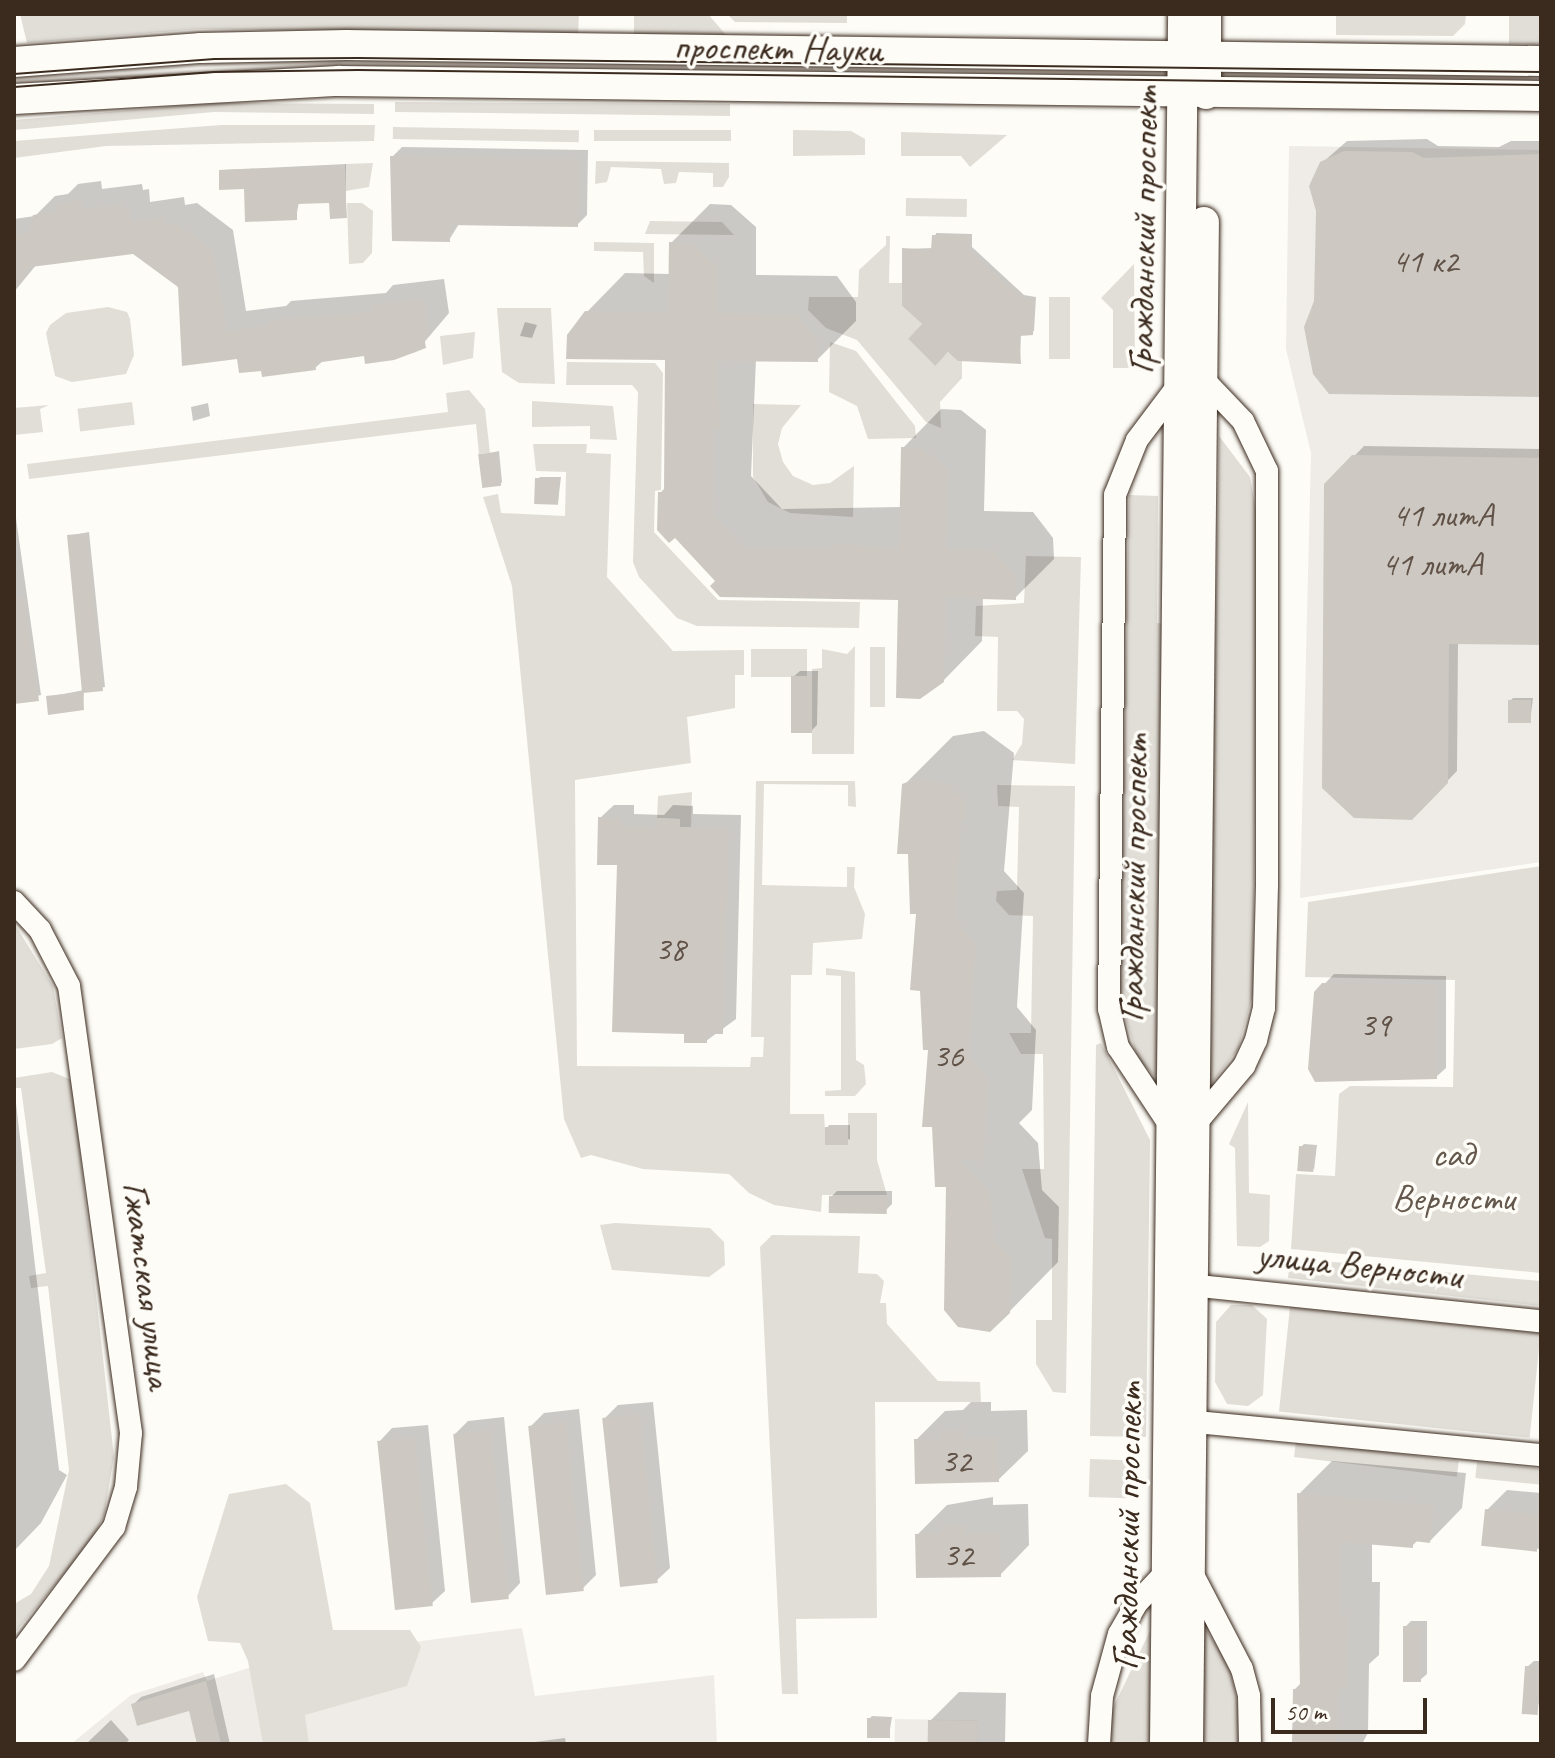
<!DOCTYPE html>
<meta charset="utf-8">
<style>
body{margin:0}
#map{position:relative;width:1555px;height:1758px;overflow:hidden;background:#fdfcf7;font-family:Caveat,sans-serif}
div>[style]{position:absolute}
.built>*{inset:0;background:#efece7;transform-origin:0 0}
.green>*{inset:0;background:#e1ded7;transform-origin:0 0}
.shadow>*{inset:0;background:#0003}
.building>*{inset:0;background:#cdc8c2;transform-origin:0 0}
.roads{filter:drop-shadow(0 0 2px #3b2a1e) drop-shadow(0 0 2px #3b2a1e)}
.street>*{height:22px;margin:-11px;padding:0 11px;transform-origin:11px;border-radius:11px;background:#fdfcf7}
.secondary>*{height:30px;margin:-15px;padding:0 15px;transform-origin:15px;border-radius:15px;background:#fdfcf7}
.tram>*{height:2px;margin:-1px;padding:0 1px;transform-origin:1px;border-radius:1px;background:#3b2a1e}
span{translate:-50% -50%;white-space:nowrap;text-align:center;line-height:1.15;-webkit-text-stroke:7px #fdfcf7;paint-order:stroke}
.number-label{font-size:34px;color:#605247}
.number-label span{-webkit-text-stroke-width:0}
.street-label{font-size:38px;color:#3b2a1e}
.park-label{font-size:38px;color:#64574c}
.frame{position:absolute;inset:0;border:16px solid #3b2a1e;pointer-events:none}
.scale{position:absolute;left:1271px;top:1698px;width:156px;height:36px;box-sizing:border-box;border:4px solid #3b2a1e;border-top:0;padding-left:10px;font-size:24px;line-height:28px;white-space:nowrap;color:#3b2a1e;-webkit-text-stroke:6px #fdfcf7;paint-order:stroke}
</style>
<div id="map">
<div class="built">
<i style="clip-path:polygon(1289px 146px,1541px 150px,1541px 862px,1300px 898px,1311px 453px,1286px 349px)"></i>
<i style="clip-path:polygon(522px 1628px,535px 1696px,714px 1675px,717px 1744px,71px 1744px,131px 1695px,203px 1672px,207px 1681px,275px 1660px)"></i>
<i style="left:895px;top:1719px;width:83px;height:25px;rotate:1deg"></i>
</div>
<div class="green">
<i style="clip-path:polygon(20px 14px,579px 14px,578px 34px,200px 29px,27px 43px)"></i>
<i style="clip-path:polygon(634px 14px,708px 14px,726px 35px,634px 34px)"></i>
<i style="clip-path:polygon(727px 14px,847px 14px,847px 23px,735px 22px)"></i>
<i style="clip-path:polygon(1336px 14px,1466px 14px,1465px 24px,1453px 36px,1336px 35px)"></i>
<i style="left:1509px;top:14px;width:32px;height:30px"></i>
<i style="clip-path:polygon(395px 102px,730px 104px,730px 116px,395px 112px)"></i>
<i style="clip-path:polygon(215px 103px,374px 104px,374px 114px,214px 112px,14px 130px,14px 120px)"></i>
<i style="clip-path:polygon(221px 125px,375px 125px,374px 141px,106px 146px,14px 158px,14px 141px)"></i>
<i style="left:393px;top:127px;width:186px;height:12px;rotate:1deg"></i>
<i style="left:594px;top:130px;width:137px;height:11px"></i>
<i style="clip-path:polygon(793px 130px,851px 131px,865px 139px,865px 155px,793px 156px)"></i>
<i style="clip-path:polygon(901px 132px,1007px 135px,970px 167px,961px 156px,901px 156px)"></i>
<i style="clip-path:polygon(596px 161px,729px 163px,729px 177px,723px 187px,713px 187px,713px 173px,679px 172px,676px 183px,664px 184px,661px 169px,611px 167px,607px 182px,595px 184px)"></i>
<i style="clip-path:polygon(373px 163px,369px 187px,346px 191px,345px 164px)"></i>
<i style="left:906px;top:198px;width:61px;height:18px;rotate:1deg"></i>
<i style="clip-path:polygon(347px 203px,362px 203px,373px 211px,372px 253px,363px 263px,349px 264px)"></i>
<i style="clip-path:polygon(650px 221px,722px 222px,734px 235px,645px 234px)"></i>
<i style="clip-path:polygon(886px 236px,890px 236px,889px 283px,902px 283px,902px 306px,922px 324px,909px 340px,934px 365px,948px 352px,962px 361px,962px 378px,940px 402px,941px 428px,926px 422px,857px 340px,826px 328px,808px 310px,809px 297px,858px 297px,859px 270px,886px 245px)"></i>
<i style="clip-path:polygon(594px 242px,654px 243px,654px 283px,644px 276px,643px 252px,594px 251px)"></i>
<i style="clip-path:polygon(1134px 264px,1135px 368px,1113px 368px,1113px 310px,1101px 298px)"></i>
<i style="left:1049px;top:297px;width:21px;height:62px"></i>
<i style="clip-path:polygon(108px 307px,127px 312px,130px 319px,134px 355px,126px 374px,72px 382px,55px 376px,46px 333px,50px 325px,66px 313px)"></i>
<i style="clip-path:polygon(497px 308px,551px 308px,555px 384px,519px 383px,502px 372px)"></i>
<i style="clip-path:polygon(475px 332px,473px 358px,443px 365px,440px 336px)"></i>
<i style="clip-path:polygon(830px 342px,856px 351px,915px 426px,916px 438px,868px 439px,857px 406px,829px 392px)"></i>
<i style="clip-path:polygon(567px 362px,655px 363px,663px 373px,661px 490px,655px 491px,654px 532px,718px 600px,860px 602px,859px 628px,697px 626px,677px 618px,639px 577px,633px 562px,638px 392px,632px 385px,566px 385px)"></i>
<i style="clip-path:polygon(469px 390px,485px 409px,490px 453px,479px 454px,476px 424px,29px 479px,27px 464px,448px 412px,446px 393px)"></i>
<i style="clip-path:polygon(532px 401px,613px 406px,617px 440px,590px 439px,590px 426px,532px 427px)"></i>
<i style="left:132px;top:402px;width:23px;height:55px;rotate:83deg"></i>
<i style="clip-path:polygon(753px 404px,801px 405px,782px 428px,778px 444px,783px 462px,793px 476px,813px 485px,830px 483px,854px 466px,853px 517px,790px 513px,768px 502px,753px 477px)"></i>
<i style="clip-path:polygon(49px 405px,40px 409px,43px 432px,14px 435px,14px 408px)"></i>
<i style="clip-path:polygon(1219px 436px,1250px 477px,1257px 516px,1253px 994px,1238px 1049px,1212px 1083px,1208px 1081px)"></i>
<i style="clip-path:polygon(533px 444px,587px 444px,586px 453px,611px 454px,607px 577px,673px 651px,744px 650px,744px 675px,735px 675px,735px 708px,687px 717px,691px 763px,575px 780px,577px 1066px,750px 1067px,751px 1057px,763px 1057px,764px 1037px,751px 1037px,756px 781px,855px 781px,856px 807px,848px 806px,848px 785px,764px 784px,762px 885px,847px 887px,847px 867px,855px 867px,854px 887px,865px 914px,862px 939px,813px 943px,812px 975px,791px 975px,790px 1114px,824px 1114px,826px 1145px,848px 1144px,848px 1113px,877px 1113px,877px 1160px,887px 1195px,822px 1195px,821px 1212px,774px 1205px,749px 1193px,729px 1174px,643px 1169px,591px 1155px,581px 1158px,564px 1119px,512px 586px,483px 497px,498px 494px,501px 513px,565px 516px,566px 472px,536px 471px)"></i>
<i style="clip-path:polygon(1129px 495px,1158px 496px,1157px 623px,1167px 624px,1161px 1072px,1155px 1076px,1138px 1060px,1120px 1000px)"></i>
<i style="clip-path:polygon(1026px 556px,1081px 557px,1075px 764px,1012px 760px,1022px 744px,1024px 719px,1017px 711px,997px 711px,998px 637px,975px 636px,976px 606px,1024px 603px)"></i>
<i style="clip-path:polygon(855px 646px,854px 754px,812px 754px,812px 669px,822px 668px,822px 649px,847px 654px)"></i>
<i style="left:885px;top:647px;width:60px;height:15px;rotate:90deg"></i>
<i style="left:751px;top:649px;width:56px;height:28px"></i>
<i style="clip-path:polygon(997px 785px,1075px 786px,1066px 1393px,1053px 1392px,1036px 1364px,1036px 1320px,1052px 1320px,1052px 1239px,1045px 1238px,1022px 1169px,1044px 1169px,1043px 1054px,1021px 1054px,1009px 1033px,1031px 1033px,1033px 916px,1009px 915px,996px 901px,997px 891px,1017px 890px,1019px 807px,998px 806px)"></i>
<i style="clip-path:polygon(692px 792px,691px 827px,680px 827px,680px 819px,657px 818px,658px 796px)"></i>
<i style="clip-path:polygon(1541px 866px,1541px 1273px,1291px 1249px,1296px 1174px,1335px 1176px,1339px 1094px,1350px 1086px,1453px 1087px,1455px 980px,1305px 977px,1308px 902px)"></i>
<i style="clip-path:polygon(14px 923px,53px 986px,62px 1038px,52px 1044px,14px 1049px)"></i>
<i style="clip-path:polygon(826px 968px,855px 972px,856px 1060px,864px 1065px,866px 1084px,855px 1096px,825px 1096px,825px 1091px,841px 1090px,841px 976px,826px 975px)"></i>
<i style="clip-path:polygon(1101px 1043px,1150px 1140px,1146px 1437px,1090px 1436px,1096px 1045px)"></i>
<i style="clip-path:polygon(52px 1072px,72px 1080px,114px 1457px,104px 1515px,92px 1540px,14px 1634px,14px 1604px,31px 1594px,49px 1566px,69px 1470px,48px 1286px,31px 1288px,29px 1276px,46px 1273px,21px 1088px,14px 1088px,14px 1078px)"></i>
<i style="clip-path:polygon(1248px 1102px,1249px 1193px,1270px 1195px,1269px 1241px,1260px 1247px,1237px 1246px,1235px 1148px,1229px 1144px)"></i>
<i style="clip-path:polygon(615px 1223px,710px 1228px,724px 1242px,725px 1265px,709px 1277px,612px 1270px,600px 1225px)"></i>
<i style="clip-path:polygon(772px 1235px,860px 1236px,858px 1273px,877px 1274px,884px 1281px,880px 1303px,886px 1303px,887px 1324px,938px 1381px,980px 1382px,981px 1402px,875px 1402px,877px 1618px,796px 1619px,798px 1694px,782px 1694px,760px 1247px)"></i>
<i style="clip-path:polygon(1290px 1258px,1541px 1281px,1541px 1306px,1288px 1278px)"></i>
<i style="clip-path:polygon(1231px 1305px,1252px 1305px,1267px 1319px,1263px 1395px,1248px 1406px,1227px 1404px,1215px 1382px,1216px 1322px)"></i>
<i style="left:1290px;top:1307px;width:252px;height:105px;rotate:6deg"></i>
<i style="left:1296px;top:1441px;width:164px;height:16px;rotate:7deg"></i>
<i style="left:1090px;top:1459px;width:38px;height:38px;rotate:2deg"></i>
<i style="left:1477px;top:1462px;width:64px;height:16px;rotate:6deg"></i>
<i style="clip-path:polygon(286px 1484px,310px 1503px,333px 1630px,410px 1630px,421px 1647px,407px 1686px,305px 1715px,309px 1744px,263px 1744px,248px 1661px,240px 1643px,208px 1641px,197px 1597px,229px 1494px)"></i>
<i style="clip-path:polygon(1205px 1628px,1229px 1665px,1240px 1714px,1240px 1744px,1198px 1744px)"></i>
<i style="clip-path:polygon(1150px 1631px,1153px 1744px,1110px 1744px,1111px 1712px)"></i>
</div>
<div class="shadow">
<i style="clip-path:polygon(1427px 139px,1438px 146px,1499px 147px,1511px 141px,1541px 141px,1541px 395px,1316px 301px,1322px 163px,1347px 141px)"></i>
<i style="clip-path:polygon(402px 147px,588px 150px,587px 215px,577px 225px,459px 224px,449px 240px,392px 157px)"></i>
<i style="clip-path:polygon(346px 164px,346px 216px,331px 201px,299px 202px,296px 218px,221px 170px)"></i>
<i style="clip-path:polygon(101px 181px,102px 189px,142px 184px,143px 190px,149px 189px,150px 202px,184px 197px,185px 205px,197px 203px,233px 230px,246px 311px,286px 306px,291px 301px,386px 293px,393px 285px,444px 279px,449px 313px,416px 352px,394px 358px,366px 354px,324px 360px,315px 368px,262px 368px,239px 357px,179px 286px,133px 252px,37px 264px,14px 292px,14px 219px,35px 216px,55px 196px,68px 194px,78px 184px)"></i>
<i style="clip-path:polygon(710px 204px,731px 205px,756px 227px,756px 275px,837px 276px,856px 302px,856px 321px,817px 360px,756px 359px,751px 476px,782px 509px,902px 507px,903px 448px,941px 409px,961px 410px,986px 430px,984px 511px,1033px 512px,1053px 538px,1054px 559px,1015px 598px,983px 597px,982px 641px,943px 681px,900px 598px,718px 581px,660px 493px,666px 487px,667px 358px,586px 313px,625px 273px,671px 274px,671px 243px)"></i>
<i style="clip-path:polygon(936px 233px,972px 234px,972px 247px,1024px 295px,1036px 297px,1034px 331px,1021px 334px,1020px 362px,925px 324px,904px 249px,933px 248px)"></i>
<i style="clip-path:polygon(525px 322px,537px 325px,532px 338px,520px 336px)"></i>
<i style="clip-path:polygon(208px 403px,210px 416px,193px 421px,191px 407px)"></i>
<i style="clip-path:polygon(1364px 446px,1541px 449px,1541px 643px,1458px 642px,1457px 771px,1411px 818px,1326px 485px)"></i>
<i style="clip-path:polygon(499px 451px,502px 482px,500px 485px,481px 455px)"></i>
<i style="clip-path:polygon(540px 477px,561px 477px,558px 502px,537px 479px)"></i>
<i style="clip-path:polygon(14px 504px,41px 695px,14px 702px)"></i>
<i style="clip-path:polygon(89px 532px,105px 687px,84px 691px,83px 708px,48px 697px,84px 690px,69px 536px)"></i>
<i style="clip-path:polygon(800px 671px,818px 671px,817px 725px,811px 731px,793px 677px)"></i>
<i style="clip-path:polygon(1513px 698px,1533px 698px,1530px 722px,1510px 701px)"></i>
<i style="clip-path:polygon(984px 731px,1014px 753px,1004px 871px,1024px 893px,1017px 1007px,1036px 1030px,1032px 1110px,1019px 1123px,1038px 1143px,1042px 1190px,1059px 1207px,1058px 1262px,1009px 1312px,948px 1185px,922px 989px,912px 988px,918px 912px,904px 785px,953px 736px)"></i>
<i style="clip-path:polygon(614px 805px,634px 805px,634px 814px,664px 815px,673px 805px,693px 806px,693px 814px,741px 815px,736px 1019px,706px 1041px,686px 1032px,600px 818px)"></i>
<i style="clip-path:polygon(1334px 974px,1446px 976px,1446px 1068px,1436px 1077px,1316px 993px)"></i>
<i style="clip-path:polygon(14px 1086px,59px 1470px,67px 1475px,41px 1523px,14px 1551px)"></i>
<i style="clip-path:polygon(829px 1125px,850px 1125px,850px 1140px,827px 1128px)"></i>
<i style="clip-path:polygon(1304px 1144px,1317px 1145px,1314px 1170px,1301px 1147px)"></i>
<i style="clip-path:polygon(837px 1191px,892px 1191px,892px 1204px,886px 1210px,831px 1197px)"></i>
<i style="clip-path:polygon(653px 1402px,670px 1568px,656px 1581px,604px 1419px,618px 1405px)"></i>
<i style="clip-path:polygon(971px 1402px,991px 1402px,991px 1411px,1027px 1410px,1028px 1451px,998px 1480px,916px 1440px,945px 1411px,963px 1410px)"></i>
<i style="clip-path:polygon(579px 1409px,596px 1575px,582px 1589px,530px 1427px,544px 1413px)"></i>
<i style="clip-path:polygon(504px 1417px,520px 1583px,507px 1597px,455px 1434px,468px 1421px)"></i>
<i style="clip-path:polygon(428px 1425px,445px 1591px,431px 1604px,379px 1442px,392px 1428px)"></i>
<i style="clip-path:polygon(1332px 1461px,1466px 1473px,1462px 1508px,1430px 1541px,1418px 1540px,1412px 1546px,1372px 1542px,1372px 1582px,1380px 1582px,1379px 1655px,1369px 1664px,1368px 1733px,1362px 1744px,1294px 1744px,1295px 1689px,1302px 1682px,1299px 1494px)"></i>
<i style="clip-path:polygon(1507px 1490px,1541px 1493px,1541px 1551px,1487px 1510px)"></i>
<i style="clip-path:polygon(993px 1497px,993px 1505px,1028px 1504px,1029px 1545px,1000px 1575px,917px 1535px,947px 1505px)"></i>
<i style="clip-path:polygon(1411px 1621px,1427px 1621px,1427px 1674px,1420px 1680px,1405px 1627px)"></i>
<i style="clip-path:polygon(1534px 1661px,1541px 1661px,1541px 1712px,1527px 1667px)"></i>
<i style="clip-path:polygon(214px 1674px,230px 1744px,199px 1744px,190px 1708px,133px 1705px,141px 1697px)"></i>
<i style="clip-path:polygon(959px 1692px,1006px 1693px,1005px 1744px,929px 1744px,930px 1721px)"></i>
<i style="clip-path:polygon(872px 1716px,892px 1717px,889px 1736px,869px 1719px)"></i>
<i style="clip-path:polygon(111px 1720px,129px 1740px,125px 1744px,86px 1744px)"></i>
<i style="clip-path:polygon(565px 1738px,566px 1744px,519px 1744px)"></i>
</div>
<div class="building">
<i style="clip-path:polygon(1344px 151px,1412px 152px,1424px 158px,1541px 154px,1541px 397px,1329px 394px,1313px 374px,1304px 327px,1314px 301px,1316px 211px,1309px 186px,1320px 162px)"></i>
<i style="clip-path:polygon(390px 156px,579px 159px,578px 227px,450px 225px,450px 242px,392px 241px)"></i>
<i style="clip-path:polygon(344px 166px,347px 218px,330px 219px,329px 203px,297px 204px,297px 220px,245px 222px,244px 189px,219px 190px,219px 170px)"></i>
<i style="clip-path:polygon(82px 200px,83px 209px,122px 204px,123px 209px,129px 208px,131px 221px,165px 217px,165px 224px,176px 223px,213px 250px,227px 331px,270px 325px,269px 320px,372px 312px,371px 305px,424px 298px,429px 335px,424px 336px,426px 348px,394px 360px,365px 364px,364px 356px,315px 363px,316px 370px,262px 377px,261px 371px,239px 373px,237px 359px,182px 366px,178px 287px,133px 254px,31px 267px,14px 291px,14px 235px,29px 233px,33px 215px,57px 212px,56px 204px)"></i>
<i style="clip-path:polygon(932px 235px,970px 235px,970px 250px,1021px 297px,1034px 299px,1033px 335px,1019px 336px,1021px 364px,958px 361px,948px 352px,935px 366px,908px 339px,922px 324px,902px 306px,902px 248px,931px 250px)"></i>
<i style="clip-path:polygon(669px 242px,692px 243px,718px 266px,718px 313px,798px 314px,818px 342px,818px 362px,717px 361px,720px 429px,714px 429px,713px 515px,743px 547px,830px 548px,830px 543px,899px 548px,901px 447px,922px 448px,948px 469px,946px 549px,994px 550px,1016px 577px,1016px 600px,946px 598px,944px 682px,920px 699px,896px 698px,898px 600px,720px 597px,710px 586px,715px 581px,675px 538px,669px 543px,657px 530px,658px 492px,664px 492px,665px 360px,566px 359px,567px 335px,585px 311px,668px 313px)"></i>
<i style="left:497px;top:452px;width:34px;height:19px;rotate:83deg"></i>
<i style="clip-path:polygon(1352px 455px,1541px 458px,1541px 645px,1449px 644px,1448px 783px,1412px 820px,1354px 818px,1322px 788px,1324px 484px)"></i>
<i style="left:535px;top:478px;width:24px;height:26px;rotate:2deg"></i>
<i style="clip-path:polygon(87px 533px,103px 691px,83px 693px,84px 710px,48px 715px,46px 696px,82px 692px,67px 535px)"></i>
<i style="clip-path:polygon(24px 598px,39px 701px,14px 704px,14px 599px)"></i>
<i style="left:791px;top:676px;width:21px;height:57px"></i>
<i style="left:1508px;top:700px;width:23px;height:23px"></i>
<i style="clip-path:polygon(916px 779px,948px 784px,966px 803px,966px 819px,961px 819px,956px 920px,976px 943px,969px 1057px,988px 1079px,984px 1161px,959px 1160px,990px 1192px,994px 1239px,1011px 1257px,1010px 1313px,990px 1332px,958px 1327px,944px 1310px,946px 1187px,935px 1187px,932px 1127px,922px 1127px,928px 1050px,923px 1050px,920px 991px,910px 990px,916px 914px,910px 914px,908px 854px,897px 854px,902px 784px)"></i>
<i style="clip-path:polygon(598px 817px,621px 818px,621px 826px,657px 827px,657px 818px,680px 819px,680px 827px,729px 828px,723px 1034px,707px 1034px,707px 1043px,684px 1043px,684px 1034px,612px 1032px,617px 865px,597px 865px)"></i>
<i style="clip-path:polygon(1322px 983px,1437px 985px,1437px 1079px,1315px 1082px,1308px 1069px,1314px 992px)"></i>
<i style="left:825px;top:1127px;width:23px;height:18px"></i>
<i style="left:1299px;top:1146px;width:16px;height:25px;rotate:4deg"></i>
<i style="left:829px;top:1196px;width:58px;height:17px;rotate:1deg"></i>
<i style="left:640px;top:1414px;width:170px;height:38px;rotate:84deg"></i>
<i style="left:566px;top:1422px;width:170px;height:38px;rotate:84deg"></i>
<i style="left:491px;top:1430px;width:170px;height:38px;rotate:84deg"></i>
<i style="clip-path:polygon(963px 1430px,963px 1439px,998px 1438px,999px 1482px,915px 1484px,914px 1439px,940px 1439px,940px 1431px)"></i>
<i style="left:415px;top:1437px;width:170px;height:38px;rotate:84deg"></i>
<i style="clip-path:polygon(1297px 1493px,1434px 1505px,1430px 1543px,1413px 1541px,1413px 1548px,1341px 1542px,1340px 1614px,1348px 1614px,1347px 1689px,1338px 1689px,1337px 1744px,1292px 1744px,1293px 1689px,1300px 1689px)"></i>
<i style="left:1485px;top:1509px;width:56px;height:37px;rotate:6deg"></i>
<i style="clip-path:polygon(941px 1525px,965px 1525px,965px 1533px,1000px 1533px,1001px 1577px,916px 1578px,915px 1534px,941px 1533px)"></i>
<i style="left:1403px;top:1626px;width:18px;height:56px"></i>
<i style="left:1525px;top:1666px;width:16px;height:48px;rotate:4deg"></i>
<i style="clip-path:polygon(206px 1681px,221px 1744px,197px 1744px,189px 1711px,137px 1726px,131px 1704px)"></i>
<i style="left:867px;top:1718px;width:23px;height:20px"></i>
<i style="left:928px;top:1720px;width:50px;height:24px;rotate:1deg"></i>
</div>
<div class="roads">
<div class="street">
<i style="left:14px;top:902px;width:38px;rotate:47deg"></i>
<i style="left:40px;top:930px;width:63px;rotate:62.6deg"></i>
<i style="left:69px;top:986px;width:451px;rotate:82.1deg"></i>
<i style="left:131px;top:1433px;width:54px;rotate:95.3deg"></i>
<i style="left:126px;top:1487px;width:42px;rotate:106.7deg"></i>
<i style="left:114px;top:1527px;width:166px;rotate:126.9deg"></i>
<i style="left:1196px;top:1123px;width:75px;rotate:-49.9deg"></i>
<i style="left:1244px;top:1066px;width:29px;rotate:-65deg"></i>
<i style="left:1256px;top:1040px;width:33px;rotate:-76deg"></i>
<i style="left:1264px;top:1008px;width:123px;rotate:-88.6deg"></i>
<i style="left:1267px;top:885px;width:414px;rotate:-90deg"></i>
<i style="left:1267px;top:471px;width:55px;rotate:-115.6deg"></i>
<i style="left:1243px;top:421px;width:58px;rotate:-133.6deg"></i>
<i style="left:1169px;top:1124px;width:92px;rotate:-123.5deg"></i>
<i style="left:1118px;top:1047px;width:39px;rotate:-103deg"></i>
<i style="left:1109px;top:1009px;width:514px;rotate:-89.33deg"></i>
<i style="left:1115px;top:495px;width:59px;rotate:-68.2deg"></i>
<i style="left:1137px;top:440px;width:71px;rotate:-53deg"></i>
<i style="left:1180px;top:1284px;width:363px;rotate:5.9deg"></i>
<i style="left:1176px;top:1420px;width:367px;rotate:5.5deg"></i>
<i style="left:1191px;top:1571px;width:110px;rotate:62.5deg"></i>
<i style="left:1242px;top:1669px;width:28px;rotate:75deg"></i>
<i style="left:1249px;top:1696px;width:48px;rotate:88.8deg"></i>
<i style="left:1099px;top:1744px;width:48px;rotate:-86.4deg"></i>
<i style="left:1102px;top:1696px;width:64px;rotate:-74.7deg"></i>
<i style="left:1119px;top:1634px;width:34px;rotate:-60deg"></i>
<i style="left:1136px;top:1604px;width:45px;rotate:-46.8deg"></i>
</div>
<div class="secondary">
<i style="left:14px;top:62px;width:188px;rotate:-4.3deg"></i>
<i style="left:201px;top:48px;width:145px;rotate:-1.2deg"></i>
<i style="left:346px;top:45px;width:1195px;rotate:0.77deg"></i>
<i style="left:1206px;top:94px;width:80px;rotate:-90deg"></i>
<i style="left:14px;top:99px;width:325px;rotate:-3.2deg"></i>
<i style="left:339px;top:81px;width:1202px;rotate:0.71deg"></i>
<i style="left:1165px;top:1744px;width:1730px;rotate:-89.4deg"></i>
<i style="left:1188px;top:1744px;width:1522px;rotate:-89.4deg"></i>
</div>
</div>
<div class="tram">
<i style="left:14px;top:74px;width:201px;rotate:-4.3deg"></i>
<i style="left:214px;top:59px;width:144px;rotate:-0.4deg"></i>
<i style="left:358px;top:58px;width:1183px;rotate:0.68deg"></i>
<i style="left:14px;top:87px;width:201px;rotate:-4.3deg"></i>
<i style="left:214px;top:72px;width:144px;rotate:-0.8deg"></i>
<i style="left:358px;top:70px;width:1183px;rotate:0.73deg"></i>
</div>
<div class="number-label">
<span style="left:1425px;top:261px">41 к2</span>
<span style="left:1443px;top:515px">41 литА</span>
<span style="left:1432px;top:564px">41 литА</span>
<span style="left:670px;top:949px">38</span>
<span style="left:1375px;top:1025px">39</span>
<span style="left:948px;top:1056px">36</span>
<span style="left:956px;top:1461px">32</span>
<span style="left:958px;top:1555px">32</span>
</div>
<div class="street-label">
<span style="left:778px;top:48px;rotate:1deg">проспект Науки</span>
<span style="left:1143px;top:230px;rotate:-89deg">Гражданский проспект</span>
<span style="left:1133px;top:878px;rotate:-89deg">Гражданский проспект</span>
<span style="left:1359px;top:1265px;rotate:6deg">улица Верности</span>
<span style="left:148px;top:1285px;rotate:83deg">Гжатская улица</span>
<span style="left:1127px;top:1526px;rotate:-89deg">Гражданский проспект</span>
</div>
<div class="park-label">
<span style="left:1453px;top:1176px">сад<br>Верности</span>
</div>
<div class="frame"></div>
<div class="scale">50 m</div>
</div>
